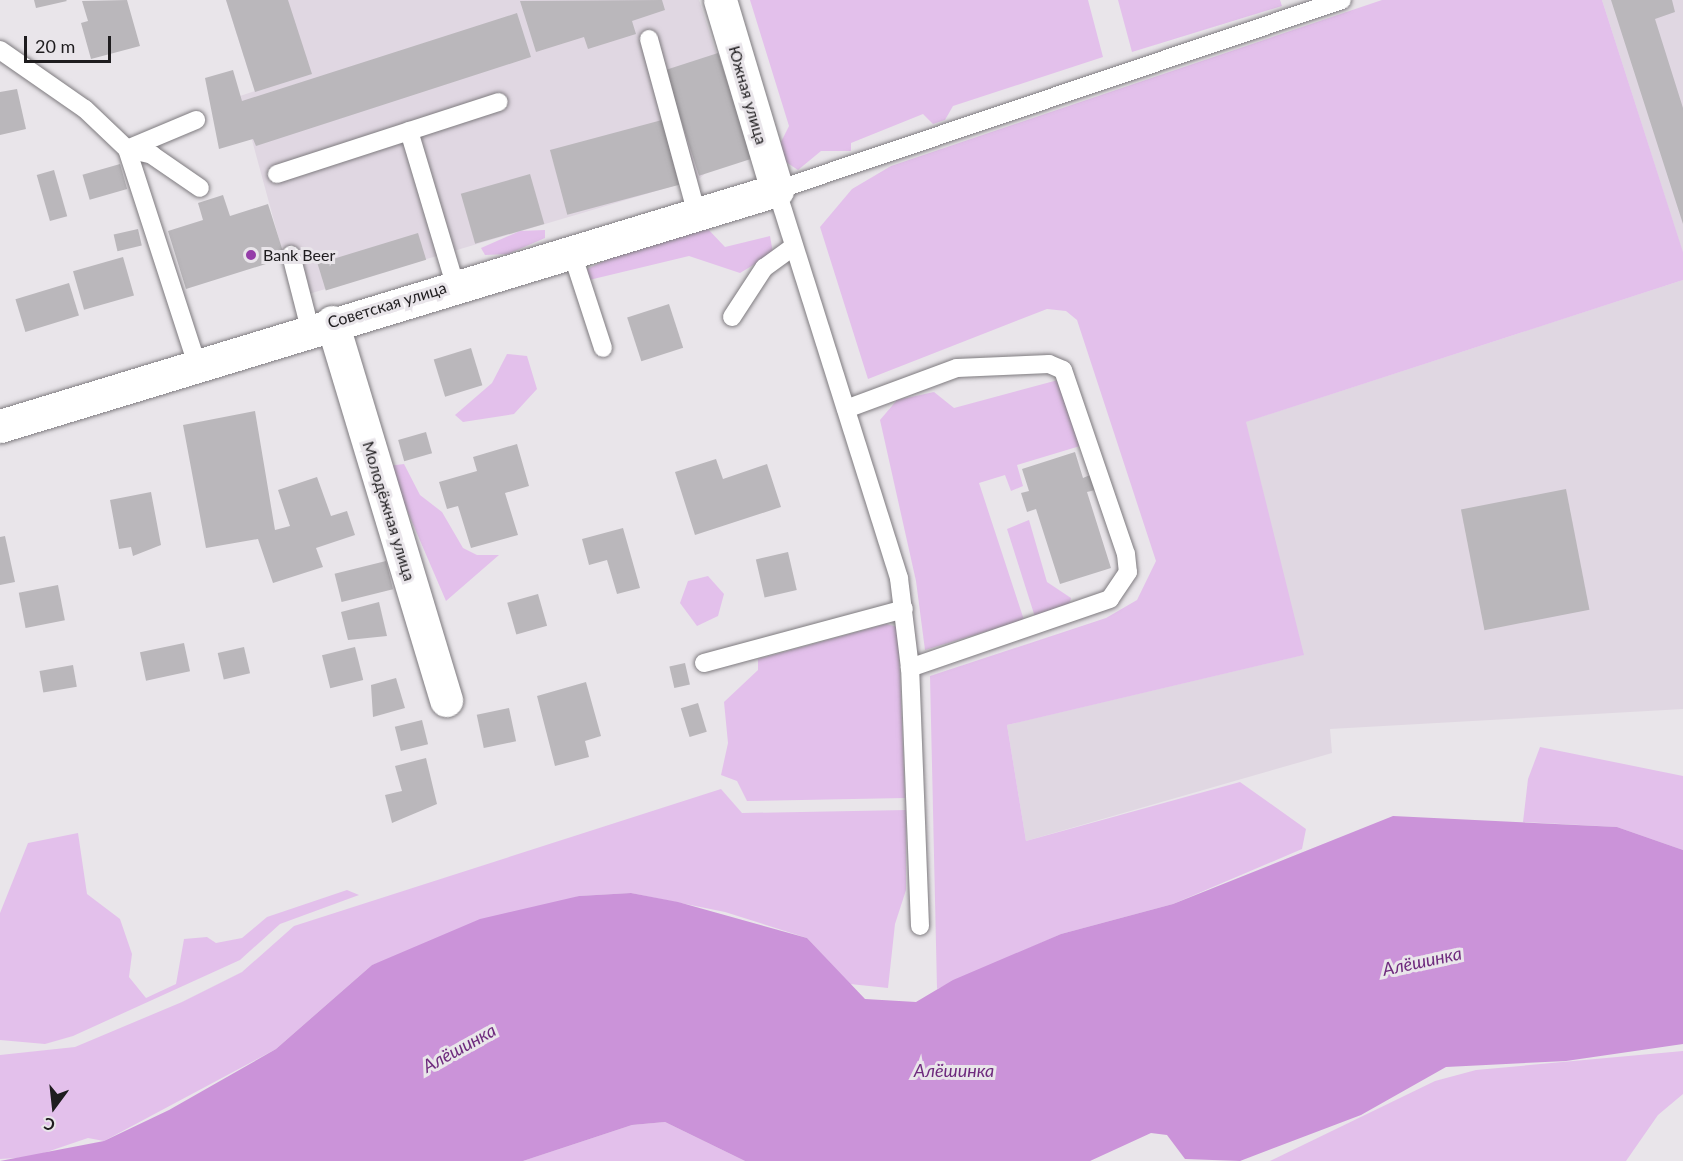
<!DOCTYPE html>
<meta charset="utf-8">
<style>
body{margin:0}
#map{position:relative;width:1683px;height:1161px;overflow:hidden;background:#e9e5ea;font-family:Lato,sans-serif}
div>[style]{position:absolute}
.built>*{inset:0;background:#e0d7e2}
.green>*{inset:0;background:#e3c0eb}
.water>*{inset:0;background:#cb93d9}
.building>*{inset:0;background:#bab7bb;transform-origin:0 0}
.roads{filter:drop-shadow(0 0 2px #7e7b7f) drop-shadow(0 0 2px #7e7b7f)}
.service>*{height:18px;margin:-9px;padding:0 9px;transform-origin:9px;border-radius:9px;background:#fff}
.minor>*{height:33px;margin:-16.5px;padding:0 16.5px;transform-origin:16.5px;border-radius:16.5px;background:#fff}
.dots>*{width:16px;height:16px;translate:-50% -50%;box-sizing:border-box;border:3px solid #e9e5ea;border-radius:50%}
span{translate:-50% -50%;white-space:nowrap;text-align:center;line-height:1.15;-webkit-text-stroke:6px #e9e5ea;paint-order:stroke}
.street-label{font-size:16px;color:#1e1c1e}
.poi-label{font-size:16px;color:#1e1c1e}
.left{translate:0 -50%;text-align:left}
.water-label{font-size:18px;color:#6e2a7d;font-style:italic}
.north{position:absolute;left:24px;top:1077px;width:60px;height:60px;-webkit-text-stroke:4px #e9e5ea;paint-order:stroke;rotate:195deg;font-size:16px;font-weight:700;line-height:24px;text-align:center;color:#1e1c1e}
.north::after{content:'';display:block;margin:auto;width:21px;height:27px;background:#1e1c1e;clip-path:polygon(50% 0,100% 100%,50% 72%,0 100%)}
.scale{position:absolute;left:24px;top:36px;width:87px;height:27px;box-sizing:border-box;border:3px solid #1e1c1e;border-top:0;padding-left:8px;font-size:18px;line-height:21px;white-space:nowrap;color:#1e1c1e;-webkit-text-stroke:4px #e9e5ea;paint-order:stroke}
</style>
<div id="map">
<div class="built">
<i style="clip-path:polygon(226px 0,699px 0,744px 139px,700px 178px,295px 298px,240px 96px,255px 91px)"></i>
<i style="clip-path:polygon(1602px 0,1683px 0,1683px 253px)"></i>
<i style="clip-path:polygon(1683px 280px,1683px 709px,1330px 729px,1332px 753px,1026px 841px,1007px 725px,1303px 655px,1245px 422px)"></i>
</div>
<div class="green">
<i style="clip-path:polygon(750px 0,1088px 0,1103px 57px,953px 106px,945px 120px,933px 124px,923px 114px,851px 143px,851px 151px,821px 151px,798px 170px,786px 162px,779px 146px,789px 126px)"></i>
<i style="clip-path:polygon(1118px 0,1280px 0,1282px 6px,1132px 52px)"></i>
<i style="clip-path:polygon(1382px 0,1602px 0,1683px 252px,1683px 280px,1246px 422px,1304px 655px,1007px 725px,1026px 841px,1240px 782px,1306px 829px,1302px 849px,1173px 904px,1061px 934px,937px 989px,930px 676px,1106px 618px,1137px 600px,1156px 561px,1077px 320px,1066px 311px,1047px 309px,868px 379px,820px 227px,852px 189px,891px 166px)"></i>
<i style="clip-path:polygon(706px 227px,725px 247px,770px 236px,773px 253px,740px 273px,689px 256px,585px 281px,587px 269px,661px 235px)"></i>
<i style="clip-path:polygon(545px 230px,545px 238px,508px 254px,485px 255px,481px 248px,520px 231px)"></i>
<i style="clip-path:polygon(507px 354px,527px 356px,537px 389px,514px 414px,463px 422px,455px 415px,492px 383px)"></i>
<i style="clip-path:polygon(1058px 380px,1080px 446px,1017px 465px,1023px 486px,1011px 491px,1005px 475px,979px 483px,1024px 620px,925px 650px,916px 581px,880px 420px,897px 400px,934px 392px,954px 408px)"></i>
<i style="clip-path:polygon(404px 464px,420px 495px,442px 512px,463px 548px,477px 555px,499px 555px,446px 601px,388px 466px)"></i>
<i style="clip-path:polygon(1029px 520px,1047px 582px,1071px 598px,1069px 605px,1035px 617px,1007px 529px)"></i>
<i style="clip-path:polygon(708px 576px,724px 594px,718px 616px,697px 626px,680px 603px,688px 581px)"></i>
<i style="clip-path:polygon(886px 624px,898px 627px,905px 798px,747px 801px,737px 781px,721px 775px,728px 743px,724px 702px,758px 670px,758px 659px)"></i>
<i style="clip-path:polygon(1540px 747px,1683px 776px,1683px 850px,1617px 827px,1523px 822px,1528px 779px)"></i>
<i style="clip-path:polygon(721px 789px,742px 813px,906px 810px,906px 890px,895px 924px,888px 988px,850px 984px,807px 938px,725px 912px,631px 893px,579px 896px,372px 965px,276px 1049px,104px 1141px,88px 1138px,32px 1157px,0 1159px,0 1055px,75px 1047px,182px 1002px,242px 972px,294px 926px)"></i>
<i style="clip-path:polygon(78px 833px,87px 894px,120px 919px,132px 954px,129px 977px,146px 998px,176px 984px,184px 939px,207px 937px,216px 943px,242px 938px,267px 917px,347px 890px,359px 895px,280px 924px,240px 960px,73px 1036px,45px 1044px,0 1040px,0 913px,28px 843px)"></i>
<i style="clip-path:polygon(1683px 1051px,1683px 1094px,1658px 1115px,1626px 1161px,1270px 1161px,1435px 1081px,1476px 1070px)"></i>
<i style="clip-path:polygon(665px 1122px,745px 1161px,523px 1161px,632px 1125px)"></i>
</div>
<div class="water">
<i style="clip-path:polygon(1393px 816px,1617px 827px,1683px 850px,1683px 1044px,1566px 1061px,1446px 1067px,1361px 1115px,1240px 1161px,1185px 1159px,1167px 1135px,1151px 1133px,1090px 1161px,745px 1161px,665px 1122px,632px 1125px,523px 1161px,0 1161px,104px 1141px,169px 1110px,276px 1049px,372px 965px,480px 919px,579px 896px,631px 893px,678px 902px,807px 938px,865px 999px,916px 1002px,953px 980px,1061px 934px,1173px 904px)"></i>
</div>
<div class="building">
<i style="clip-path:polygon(34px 0,66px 0,67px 1px,36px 8px)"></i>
<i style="clip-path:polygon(127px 0,140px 46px,91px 59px,81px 23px,88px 21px,82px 1px)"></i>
<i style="clip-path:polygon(226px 0,288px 0,312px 74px,255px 92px)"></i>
<i style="clip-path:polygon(662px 0,665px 10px,632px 21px,636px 34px,588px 49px,584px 37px,536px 52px,520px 1px)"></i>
<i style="clip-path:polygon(1611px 0,1672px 0,1675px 12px,1655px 19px,1683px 108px,1683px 224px)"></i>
<i style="clip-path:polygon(517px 13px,531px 57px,256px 146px,253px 139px,219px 149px,205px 78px,233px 70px,242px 101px)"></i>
<i style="left:718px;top:53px;width:111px;height:56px;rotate:72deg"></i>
<i style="clip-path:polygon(17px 89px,26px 129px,0 135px,0 92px)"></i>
<i style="left:662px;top:120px;width:67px;height:116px;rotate:75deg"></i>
<i style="left:120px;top:164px;width:26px;height:39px;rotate:74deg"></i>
<i style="left:54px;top:170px;width:48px;height:18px;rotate:74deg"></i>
<i style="left:530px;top:174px;width:52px;height:72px;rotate:74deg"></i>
<i style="clip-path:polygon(223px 195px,230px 216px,268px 204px,285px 258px,186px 289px,168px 231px,203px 220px,198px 203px)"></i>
<i style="left:138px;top:229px;width:17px;height:25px;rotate:77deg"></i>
<i style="left:418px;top:233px;width:28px;height:105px;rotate:73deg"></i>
<i style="left:123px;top:257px;width:40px;height:52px;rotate:74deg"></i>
<i style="left:69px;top:283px;width:34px;height:56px;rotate:73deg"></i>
<i style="left:669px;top:304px;width:46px;height:44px;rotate:72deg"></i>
<i style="left:471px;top:348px;width:39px;height:39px;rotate:73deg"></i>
<i style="clip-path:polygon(255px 411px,275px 530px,290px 526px,278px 490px,317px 477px,331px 516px,347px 511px,355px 535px,316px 548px,323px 567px,273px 583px,258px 539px,206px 548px,183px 425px)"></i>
<i style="left:426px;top:432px;width:22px;height:29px;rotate:74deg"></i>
<i style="clip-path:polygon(517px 444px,529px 486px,505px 493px,518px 535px,471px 548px,458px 506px,447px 509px,439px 482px,477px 471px,473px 457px)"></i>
<i style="clip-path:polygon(1075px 452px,1083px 478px,1090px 475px,1095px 490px,1087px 492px,1111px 568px,1060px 584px,1036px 509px,1027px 512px,1021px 493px,1029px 491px,1022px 469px)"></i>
<i style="clip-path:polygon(716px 459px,723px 479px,767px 464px,781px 507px,695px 535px,675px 472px)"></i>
<i style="left:1566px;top:489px;width:123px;height:107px;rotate:79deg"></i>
<i style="clip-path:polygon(151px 492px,161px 545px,133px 556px,131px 547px,119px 549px,110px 500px)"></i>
<i style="clip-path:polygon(623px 528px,640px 588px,617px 594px,607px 560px,589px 565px,582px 539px)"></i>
<i style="clip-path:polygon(5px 536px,15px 582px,0 585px,0 537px)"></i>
<i style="left:788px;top:552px;width:39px;height:33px;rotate:77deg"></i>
<i style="left:386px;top:561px;width:29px;height:53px;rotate:76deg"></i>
<i style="left:58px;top:585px;width:36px;height:40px;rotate:79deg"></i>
<i style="left:538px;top:594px;width:33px;height:32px;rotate:74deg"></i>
<i style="clip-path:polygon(379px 602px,387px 636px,348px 640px,341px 612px)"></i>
<i style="left:184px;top:643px;width:29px;height:45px;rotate:78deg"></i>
<i style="left:244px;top:647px;width:27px;height:27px;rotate:77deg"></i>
<i style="left:355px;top:647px;width:34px;height:34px;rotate:76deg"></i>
<i style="left:685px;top:663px;width:22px;height:16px;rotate:77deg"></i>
<i style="left:73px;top:665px;width:22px;height:34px;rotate:80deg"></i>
<i style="clip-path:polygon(396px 678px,405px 708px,373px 717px,371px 685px)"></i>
<i style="clip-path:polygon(586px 682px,601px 736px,585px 741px,589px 757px,555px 766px,537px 696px)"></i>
<i style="left:698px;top:703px;width:30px;height:18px;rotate:73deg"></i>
<i style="left:509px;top:708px;width:34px;height:33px;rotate:78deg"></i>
<i style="left:422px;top:720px;width:25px;height:28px;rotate:76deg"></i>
<i style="clip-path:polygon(426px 758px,437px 804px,392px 823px,385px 795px,402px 791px,395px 766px)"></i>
</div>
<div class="roads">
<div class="service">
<i style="left:649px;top:39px;width:181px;rotate:74.7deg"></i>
<i style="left:0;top:50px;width:103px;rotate:34.8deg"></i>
<i style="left:85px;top:109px;width:58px;rotate:43.6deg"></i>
<i style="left:127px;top:149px;width:227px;rotate:72deg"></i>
<i style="left:409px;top:131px;width:160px;rotate:73.3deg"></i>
<i style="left:127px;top:149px;width:26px;rotate:13deg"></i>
<i style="left:152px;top:155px;width:58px;rotate:34.5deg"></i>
<i style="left:127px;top:149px;width:75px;rotate:-22.8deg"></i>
<i style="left:277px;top:174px;width:233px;rotate:-18deg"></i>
<i style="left:571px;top:250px;width:103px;rotate:71.9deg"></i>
<i style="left:291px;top:255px;width:76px;rotate:75.6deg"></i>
<i style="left:732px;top:317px;width:59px;rotate:-56.9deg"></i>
<i style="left:764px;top:268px;width:37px;rotate:-36deg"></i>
<i style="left:846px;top:409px;width:118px;rotate:-20.3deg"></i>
<i style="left:957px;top:368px;width:92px;rotate:-2.5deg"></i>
<i style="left:1049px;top:364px;width:15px;rotate:23deg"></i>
<i style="left:1063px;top:370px;width:194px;rotate:71.1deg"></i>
<i style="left:1126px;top:554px;width:18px;rotate:84deg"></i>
<i style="left:1128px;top:572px;width:32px;rotate:124deg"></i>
<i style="left:1110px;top:599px;width:212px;rotate:161deg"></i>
<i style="left:704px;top:663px;width:207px;rotate:-15.1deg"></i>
<i style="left:920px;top:926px;width:258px;rotate:-92.2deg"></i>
<i style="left:910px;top:668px;width:91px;rotate:-97deg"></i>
<i style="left:899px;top:578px;width:407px;rotate:-107.5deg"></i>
<i style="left:777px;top:190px;width:596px;rotate:-18.59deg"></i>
</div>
<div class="minor">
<i style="left:332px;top:322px;width:395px;rotate:73.2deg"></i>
<i style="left:0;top:426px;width:812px;rotate:-16.9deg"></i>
<i style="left:777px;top:190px;width:198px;rotate:-106.7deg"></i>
</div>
</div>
<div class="dots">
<i style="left:251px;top:255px;background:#953da9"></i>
</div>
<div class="street-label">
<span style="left:748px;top:95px;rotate:74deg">Южная улица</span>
<span style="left:387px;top:305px;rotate:-17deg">Советская улица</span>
<span style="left:389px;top:511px;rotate:73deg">Молодёжная улица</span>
</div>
<div class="poi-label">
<span class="left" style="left:263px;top:255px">Bank Beer</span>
</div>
<div class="water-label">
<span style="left:1422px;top:961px;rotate:-12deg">Алёшинка</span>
<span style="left:459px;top:1048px;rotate:-29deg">Алёшинка</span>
<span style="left:954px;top:1070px">Алёшинка</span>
</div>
<div class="north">С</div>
<div class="scale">20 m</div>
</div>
